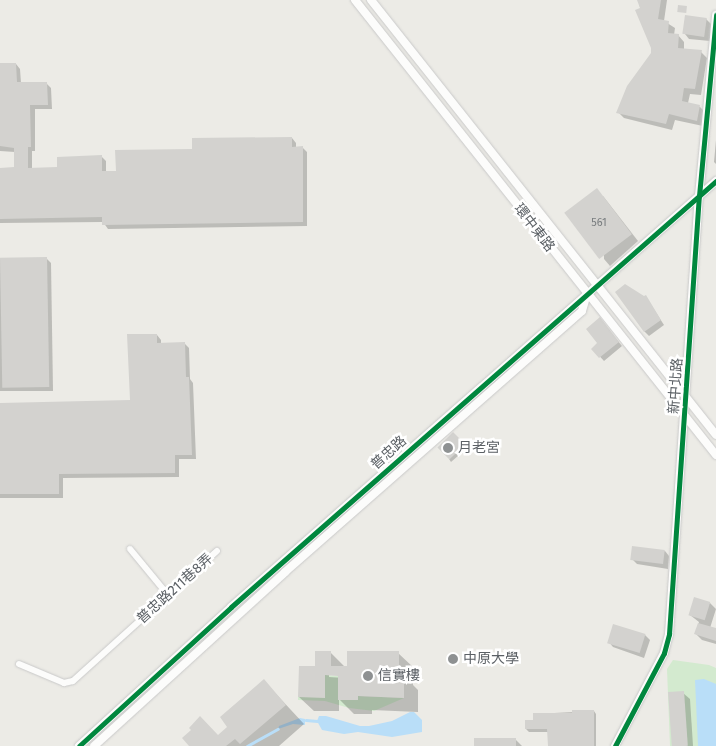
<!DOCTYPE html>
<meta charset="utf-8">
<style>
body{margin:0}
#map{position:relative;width:716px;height:746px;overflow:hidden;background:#ecebe6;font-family:"Fira Sans","Noto Sans TC",sans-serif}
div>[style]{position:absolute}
.green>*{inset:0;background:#d3eacf}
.water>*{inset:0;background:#b9def8}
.shadow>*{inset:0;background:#0003}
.stream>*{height:2.5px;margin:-1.25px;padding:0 1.25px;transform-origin:1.25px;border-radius:1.25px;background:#b9def8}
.building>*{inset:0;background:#d3d2cf;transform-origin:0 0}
.roads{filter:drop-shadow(0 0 1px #c9c9c9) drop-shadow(0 0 1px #c9c9c9)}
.minor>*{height:6px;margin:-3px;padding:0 3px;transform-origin:3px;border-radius:3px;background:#fcfcfb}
.tertiary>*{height:8px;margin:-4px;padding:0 4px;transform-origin:4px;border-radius:4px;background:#fcfcfb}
.cycleway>*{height:5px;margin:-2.5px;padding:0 2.5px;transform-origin:2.5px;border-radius:2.5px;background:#00873e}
.dots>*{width:14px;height:14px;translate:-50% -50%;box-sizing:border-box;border:2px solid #fff;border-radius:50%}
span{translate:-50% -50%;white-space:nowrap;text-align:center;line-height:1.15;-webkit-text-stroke:5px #fff;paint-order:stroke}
.number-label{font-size:11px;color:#7a7e80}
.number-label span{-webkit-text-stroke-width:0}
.street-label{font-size:14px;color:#5b6065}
.poi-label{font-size:14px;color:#5b6065}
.left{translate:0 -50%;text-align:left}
</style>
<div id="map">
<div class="green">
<i style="clip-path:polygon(673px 660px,709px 665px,716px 668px,716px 746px,670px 746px,667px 669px)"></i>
<i style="clip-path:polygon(325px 675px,338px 676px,338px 700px,358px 700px,358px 696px,404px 698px,374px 711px,349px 708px,325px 701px,298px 700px,298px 697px,325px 697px)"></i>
</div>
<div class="water">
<i style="clip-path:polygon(704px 679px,716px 684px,716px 746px,698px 746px,695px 680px)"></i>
<i style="clip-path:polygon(410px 712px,414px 712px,422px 720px,422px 732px,392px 737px,358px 732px,344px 734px,322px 730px,317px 721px,319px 716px,326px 716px,360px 726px,369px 726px,392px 721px)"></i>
<i style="clip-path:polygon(300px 718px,305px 719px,305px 725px,293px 724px,278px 729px,279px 726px)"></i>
</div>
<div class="shadow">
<i style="clip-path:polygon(638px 0,667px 0,664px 21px,675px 28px,674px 35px,678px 35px,684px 42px,684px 50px,701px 52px,707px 58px,701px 95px,690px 94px,688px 103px,700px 107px,706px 113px,703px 126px,675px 120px,672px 130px,624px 118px,618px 112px,653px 53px)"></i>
<i style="clip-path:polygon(706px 19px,711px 24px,710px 41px,689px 39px,685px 34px)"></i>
<i style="clip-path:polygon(0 64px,16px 64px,20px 69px,21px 83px,46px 83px,51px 88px,52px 109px,35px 109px,35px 151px,32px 151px,32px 169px,58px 168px,101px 156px,106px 161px,106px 172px,117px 172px,193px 150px,292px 138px,296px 143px,296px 148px,302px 147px,307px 152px,307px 226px,108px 229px,103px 222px,0 223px,0 169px,16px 169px,15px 152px,0 151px)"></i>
<i style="clip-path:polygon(716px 140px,716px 164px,714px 162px)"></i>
<i style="clip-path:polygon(603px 196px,638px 241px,610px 266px,604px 259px)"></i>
<i style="clip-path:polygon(46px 258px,51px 263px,53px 391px,0 391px,0 259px)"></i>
<i style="clip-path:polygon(646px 297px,664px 325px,649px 336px,644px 331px)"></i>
<i style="clip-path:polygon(603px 323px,622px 346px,604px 361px,593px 349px,599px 343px)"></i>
<i style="clip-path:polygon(157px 335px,161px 340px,161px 344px,185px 344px,189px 348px,190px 379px,193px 383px,196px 459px,179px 459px,179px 477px,63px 478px,63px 498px,0 498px,0 404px,131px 401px)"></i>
<i style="clip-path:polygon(453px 433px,467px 448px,451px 462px,449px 459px)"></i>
<i style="clip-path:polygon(665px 551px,669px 556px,668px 569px,637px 564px,632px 559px)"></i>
<i style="clip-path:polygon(710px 603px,716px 609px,710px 628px,716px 629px,716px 644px,702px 640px,696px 634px,699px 622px,690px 615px)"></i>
<i style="clip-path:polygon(645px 635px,650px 640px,644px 658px,613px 647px,609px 642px)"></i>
<i style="clip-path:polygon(evenodd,330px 652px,345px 667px,398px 653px,413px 667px,413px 685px,418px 690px,418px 712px,372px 710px,372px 714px,354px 714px,339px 699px,339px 711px,314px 711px,299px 697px,317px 667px,330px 652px,329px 674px,344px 675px,344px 678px,329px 677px,329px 674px)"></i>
<i style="clip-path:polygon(264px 681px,304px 724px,279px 746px,191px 746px,219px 736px,229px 727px)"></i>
<i style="clip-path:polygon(683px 693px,690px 699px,693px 746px,673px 746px)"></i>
<i style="clip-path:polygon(594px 711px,596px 714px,596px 746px,549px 746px,549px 732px,529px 732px,526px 729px,534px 721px,534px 714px)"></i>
<i style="clip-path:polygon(515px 739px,522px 746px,475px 746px)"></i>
</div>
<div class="stream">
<i style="left:306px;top:720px;width:11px;rotate:5deg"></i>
<i style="left:247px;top:746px;width:35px;rotate:-29deg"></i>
</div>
<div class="building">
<i style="clip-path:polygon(637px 0,661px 0,658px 19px,669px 21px,668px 33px,679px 34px,678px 48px,702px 50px,695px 89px,684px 88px,682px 101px,700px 105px,697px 121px,669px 114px,666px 124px,616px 113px,627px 86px,651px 53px,651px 48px,635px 10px,640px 8px)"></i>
<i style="left:678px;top:5px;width:9px;height:7px;rotate:6deg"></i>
<i style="left:685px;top:15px;width:22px;height:19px;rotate:8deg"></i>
<i style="clip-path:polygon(0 63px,16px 63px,17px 82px,47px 82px,48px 105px,30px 105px,31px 147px,28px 147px,28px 168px,57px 167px,57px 157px,102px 155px,102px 171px,116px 171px,115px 150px,192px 149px,192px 138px,292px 137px,292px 147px,303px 146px,303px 222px,102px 225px,102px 217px,0 219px,0 168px,14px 167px,14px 148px,0 146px)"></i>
<i style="left:597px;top:188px;width:58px;height:41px;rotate:53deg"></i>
<i style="left:47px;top:257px;width:130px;height:47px;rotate:89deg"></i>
<i style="clip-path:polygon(625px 284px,644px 296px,646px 295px,661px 320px,644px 332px,615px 292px)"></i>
<i style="clip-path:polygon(600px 317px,619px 342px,599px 358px,591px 349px,597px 343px,586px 329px)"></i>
<i style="clip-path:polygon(127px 334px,157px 334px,157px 343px,185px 342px,186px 377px,189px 377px,192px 455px,175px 455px,175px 473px,59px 474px,59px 494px,0 494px,0 403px,130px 400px)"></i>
<i style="left:453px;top:432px;width:17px;height:22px;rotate:45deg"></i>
<i style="left:632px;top:546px;width:33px;height:14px;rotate:7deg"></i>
<i style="left:694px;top:597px;width:17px;height:19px;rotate:17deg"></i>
<i style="clip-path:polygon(698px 623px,716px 628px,716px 641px,694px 634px)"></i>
<i style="left:613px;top:624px;width:34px;height:20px;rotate:17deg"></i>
<i style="clip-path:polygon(315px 651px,331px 651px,331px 666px,347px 666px,347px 651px,399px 651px,399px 674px,404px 674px,404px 698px,358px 696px,358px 700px,338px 700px,338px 676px,325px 675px,325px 698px,298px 697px,299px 666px,315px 666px)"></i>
<i style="clip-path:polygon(264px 679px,286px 705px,240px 744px,235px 739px,226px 746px,189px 746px,182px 738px,191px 730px,189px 728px,200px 716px,218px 735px,227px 727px,220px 717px)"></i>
<i style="left:684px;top:691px;width:55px;height:16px;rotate:86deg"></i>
<i style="clip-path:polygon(572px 710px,594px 710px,594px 746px,548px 746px,547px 729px,525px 729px,525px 720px,533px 720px,533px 713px,572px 713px)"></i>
<i style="left:474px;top:738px;width:42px;height:8px"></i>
</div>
<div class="roads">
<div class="minor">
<i style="left:130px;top:549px;width:60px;rotate:50.4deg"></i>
<i style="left:19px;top:664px;width:49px;rotate:22.9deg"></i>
<i style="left:64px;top:683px;width:9px;rotate:-13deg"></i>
<i style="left:73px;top:681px;width:194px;rotate:-42.1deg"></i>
</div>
<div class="tertiary">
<i style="left:355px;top:0;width:581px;rotate:51.57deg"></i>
<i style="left:371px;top:0;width:555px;rotate:51.58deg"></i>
<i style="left:79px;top:746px;width:206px;rotate:-42.4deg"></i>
<i style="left:231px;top:607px;width:646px;rotate:-41.29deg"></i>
<i style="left:94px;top:746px;width:258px;rotate:-42.3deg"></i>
<i style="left:285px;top:572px;width:395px;rotate:-41.3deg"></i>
<i style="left:582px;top:311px;width:18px;rotate:-74deg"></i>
<i style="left:615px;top:746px;width:105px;rotate:-62.2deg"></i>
<i style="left:664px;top:653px;width:20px;rotate:-75deg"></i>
<i style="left:669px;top:634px;width:439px;rotate:-86.1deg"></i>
<i style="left:699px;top:196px;width:182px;rotate:-84.6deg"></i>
</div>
</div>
<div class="cycleway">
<i style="left:79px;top:746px;width:206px;rotate:-42.4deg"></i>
<i style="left:231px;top:607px;width:646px;rotate:-41.29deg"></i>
<i style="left:615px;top:746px;width:105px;rotate:-62.2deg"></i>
<i style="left:664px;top:653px;width:20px;rotate:-75deg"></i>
<i style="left:669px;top:634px;width:439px;rotate:-86.1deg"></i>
<i style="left:699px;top:196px;width:182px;rotate:-84.6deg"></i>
</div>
<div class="dots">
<i style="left:448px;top:448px;background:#8e9192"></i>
<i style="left:453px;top:659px;background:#8e9192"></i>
<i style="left:368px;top:676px;background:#8e9192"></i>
</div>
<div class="number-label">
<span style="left:599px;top:223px">561</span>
</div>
<div class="street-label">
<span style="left:534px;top:228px;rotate:52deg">環中東路</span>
<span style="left:676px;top:386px;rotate:-86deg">新中北路</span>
<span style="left:389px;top:453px;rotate:-42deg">普忠路</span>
<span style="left:175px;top:589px;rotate:-42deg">普忠路211巷8弄</span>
</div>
<div class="poi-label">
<span class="left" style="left:458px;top:448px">月老宮</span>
<span class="left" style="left:463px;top:659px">中原大學</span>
<span class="left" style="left:378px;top:676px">信實樓</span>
</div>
</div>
